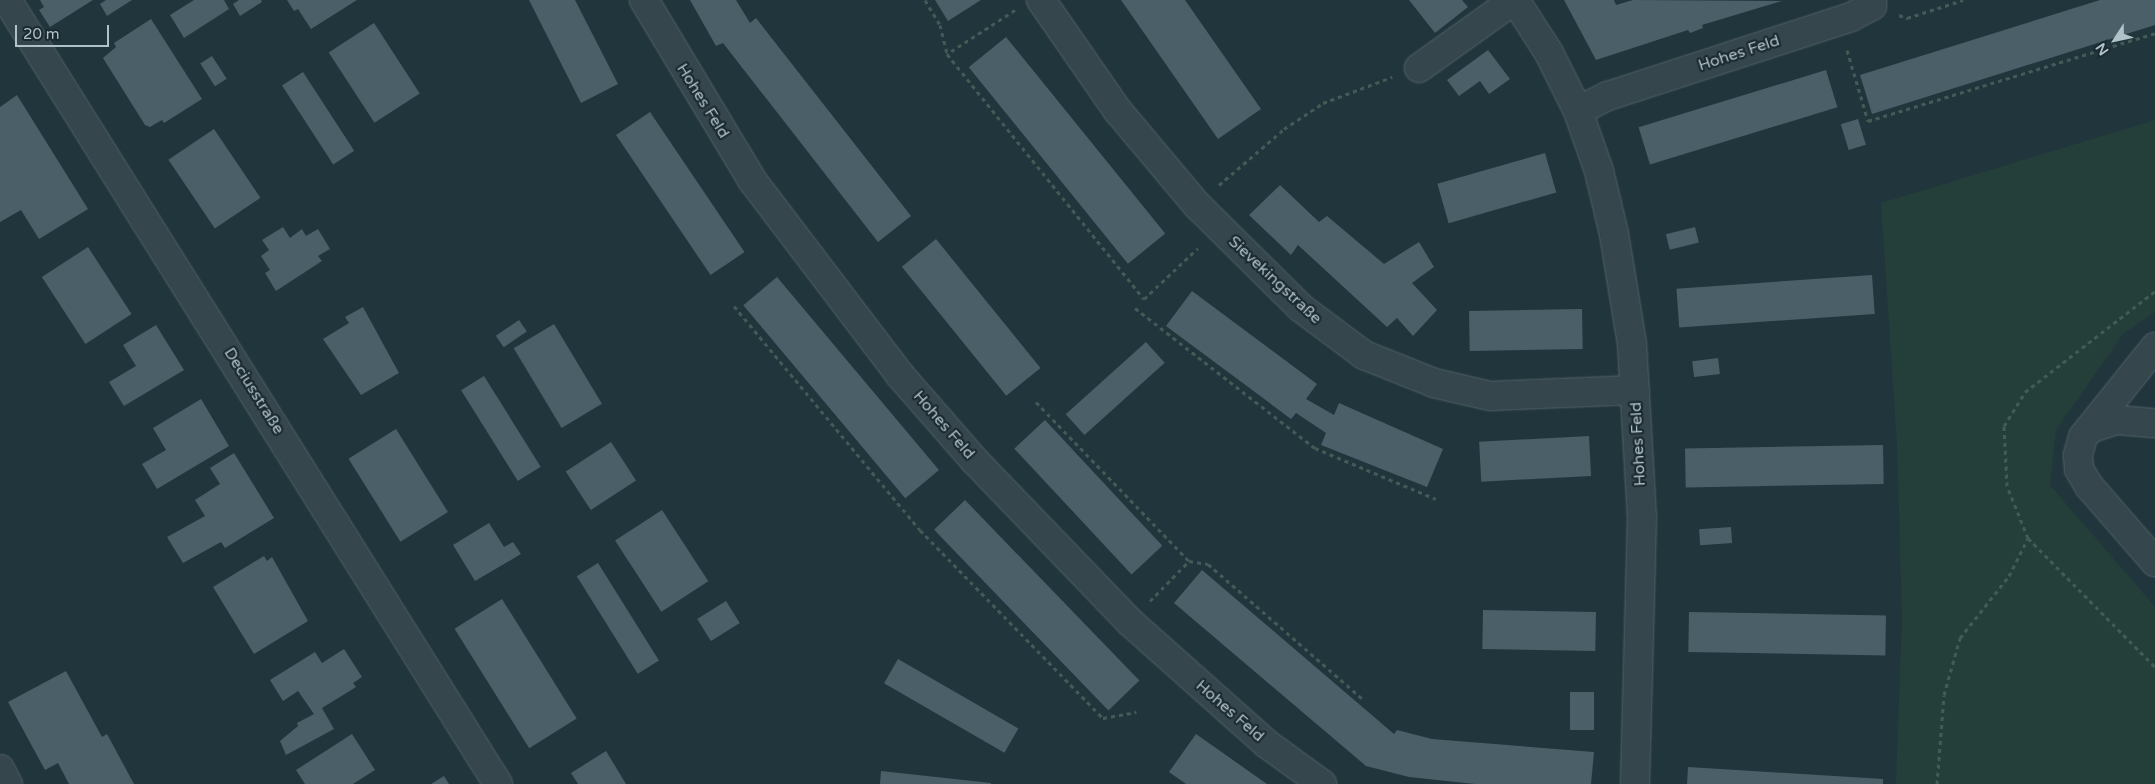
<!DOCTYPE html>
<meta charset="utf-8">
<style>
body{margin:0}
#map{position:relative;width:2155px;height:784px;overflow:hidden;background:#21353c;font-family:"Varela Round",sans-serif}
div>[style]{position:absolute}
.green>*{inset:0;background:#243f39}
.building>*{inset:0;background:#4a5f67;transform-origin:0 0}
.path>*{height:3px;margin-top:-1.5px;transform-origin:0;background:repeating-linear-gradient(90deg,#435b56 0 4px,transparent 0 8px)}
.roads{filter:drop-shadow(0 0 1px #53636a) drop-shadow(0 0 1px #53636a)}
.minor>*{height:28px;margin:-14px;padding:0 14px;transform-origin:14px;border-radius:14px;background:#35464c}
span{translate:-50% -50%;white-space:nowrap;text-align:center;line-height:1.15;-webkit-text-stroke:4.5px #1b2a30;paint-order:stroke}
.street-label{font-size:16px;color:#b0c1c8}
.north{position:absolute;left:2090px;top:15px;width:50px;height:50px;-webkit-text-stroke:4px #1b2a30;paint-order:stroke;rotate:235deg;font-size:14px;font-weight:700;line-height:20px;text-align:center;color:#b0c1c8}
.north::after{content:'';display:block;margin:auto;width:18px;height:22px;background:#b0c1c8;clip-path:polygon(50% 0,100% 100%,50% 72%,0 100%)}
.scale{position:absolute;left:15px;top:25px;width:94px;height:22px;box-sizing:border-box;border:2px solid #b0c1c8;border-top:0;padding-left:6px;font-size:15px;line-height:18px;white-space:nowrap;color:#b0c1c8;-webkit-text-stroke:4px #1b2a30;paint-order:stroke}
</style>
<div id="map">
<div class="green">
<i style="clip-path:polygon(2155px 120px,2155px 312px,2123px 334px,2056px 430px,2050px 485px,2155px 607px,2155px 784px,1896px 784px,1902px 617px,1897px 444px,1881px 203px)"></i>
</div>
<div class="building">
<i style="clip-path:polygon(40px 0,93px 0,50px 27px,39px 10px,44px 7px)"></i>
<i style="clip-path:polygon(106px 0,132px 0,107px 16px,100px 4px)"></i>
<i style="clip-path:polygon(194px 0,224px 0,229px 9px,184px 38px,170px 15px)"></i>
<i style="clip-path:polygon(239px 0,261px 0,262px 2px,240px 16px,233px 4px)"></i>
<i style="clip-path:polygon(287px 0,357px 0,311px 29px,298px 9px,294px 11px)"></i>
<i style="clip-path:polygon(529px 0,575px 0,618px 84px,581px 103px)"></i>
<i style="clip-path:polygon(690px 0,736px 0,750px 23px,756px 18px,911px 216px,878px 242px,723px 43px,716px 46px)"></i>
<i style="clip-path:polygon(935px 0,981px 0,948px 21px)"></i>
<i style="clip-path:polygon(1121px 0,1185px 0,1261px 109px,1218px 139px)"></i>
<i style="clip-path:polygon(1409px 0,1462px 0,1468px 7px,1435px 33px)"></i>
<i style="clip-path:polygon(1564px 0,1614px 0,1616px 5px,1633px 0,1782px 1px,1702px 25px,1703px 28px,1690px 33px,1688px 30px,1596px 60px)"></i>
<i style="clip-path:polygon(2100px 0,2155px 0,2155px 25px,1872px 114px,1860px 75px)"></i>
<i style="clip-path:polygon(151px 19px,202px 99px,164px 123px,162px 120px,150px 127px,145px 125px,103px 58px,116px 47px,114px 43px)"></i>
<i style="left:374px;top:23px;width:84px;height:54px;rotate:57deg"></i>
<i style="left:1006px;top:37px;width:253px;height:48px;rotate:51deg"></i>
<i style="clip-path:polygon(1488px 50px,1510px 79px,1489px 94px,1480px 81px,1459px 96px,1447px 80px)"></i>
<i style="left:212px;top:56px;width:27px;height:14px;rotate:57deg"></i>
<i style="left:1826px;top:70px;width:39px;height:196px;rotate:73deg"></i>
<i style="left:303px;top:72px;width:94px;height:25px;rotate:57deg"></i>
<i style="clip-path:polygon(17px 95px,88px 209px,39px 239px,21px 210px,0 222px,0 107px)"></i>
<i style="left:650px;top:112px;width:169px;height:41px;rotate:56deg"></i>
<i style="left:1858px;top:119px;width:27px;height:18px;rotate:73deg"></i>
<i style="left:214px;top:129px;width:83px;height:55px;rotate:56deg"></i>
<i style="left:1545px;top:153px;width:41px;height:112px;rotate:74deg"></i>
<i style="clip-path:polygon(1280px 185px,1319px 222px,1327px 216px,1384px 264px,1419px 242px,1434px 267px,1412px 283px,1437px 310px,1413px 336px,1397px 318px,1387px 327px,1298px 245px,1291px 255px,1249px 215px)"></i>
<i style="clip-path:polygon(283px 227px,290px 238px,302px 229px,306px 236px,318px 229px,330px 249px,318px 256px,322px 261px,276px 291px,265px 273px,270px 270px,261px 256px,269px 250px,262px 240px)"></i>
<i style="left:1695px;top:227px;width:16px;height:30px;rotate:76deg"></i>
<i style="left:936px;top:239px;width:166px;height:44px;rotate:51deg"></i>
<i style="left:88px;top:247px;width:80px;height:55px;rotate:57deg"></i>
<i style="left:1872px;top:275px;width:39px;height:196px;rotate:86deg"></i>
<i style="left:777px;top:277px;width:252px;height:44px;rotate:50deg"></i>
<i style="clip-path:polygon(1192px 291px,1317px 384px,1306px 399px,1334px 415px,1339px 403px,1443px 449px,1427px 487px,1321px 445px,1326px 433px,1296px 413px,1291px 419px,1166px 326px)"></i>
<i style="clip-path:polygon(363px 307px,399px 373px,361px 395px,323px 339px,349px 323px,345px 317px)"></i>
<i style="left:1582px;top:309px;width:40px;height:113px;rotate:89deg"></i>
<i style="left:519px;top:320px;width:14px;height:28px;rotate:56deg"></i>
<i style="left:554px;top:324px;width:93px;height:47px;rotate:59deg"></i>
<i style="clip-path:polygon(156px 325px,184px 370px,124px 406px,109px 382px,136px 366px,123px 345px)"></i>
<i style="left:1146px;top:342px;width:28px;height:108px;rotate:48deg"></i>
<i style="left:1718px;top:358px;width:16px;height:26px;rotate:83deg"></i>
<i style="left:484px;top:376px;width:107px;height:27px;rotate:58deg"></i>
<i style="clip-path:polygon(201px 399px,229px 446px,157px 489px,142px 464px,166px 450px,153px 428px)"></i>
<i style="left:1045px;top:420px;width:172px;height:42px;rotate:47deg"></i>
<i style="left:396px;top:429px;width:98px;height:56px;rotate:58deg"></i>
<i style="left:1589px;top:436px;width:40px;height:110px;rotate:87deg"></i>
<i style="left:611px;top:442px;width:46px;height:54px;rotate:57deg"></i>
<i style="left:1883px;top:445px;width:39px;height:198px;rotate:89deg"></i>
<i style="clip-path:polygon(234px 453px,274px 518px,225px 548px,221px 542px,183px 563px,167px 537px,205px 516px,195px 500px,220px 484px,210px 468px)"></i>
<i style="left:965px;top:500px;width:251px;height:43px;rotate:46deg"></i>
<i style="left:662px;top:510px;width:85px;height:56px;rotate:57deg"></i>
<i style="clip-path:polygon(489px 523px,504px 547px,513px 542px,521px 554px,475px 581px,453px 545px)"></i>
<i style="left:1731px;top:527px;width:16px;height:32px;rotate:86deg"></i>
<i style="clip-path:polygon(264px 556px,267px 561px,272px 557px,308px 621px,254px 654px,213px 587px)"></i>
<i style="left:598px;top:563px;width:115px;height:25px;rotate:58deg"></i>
<i style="clip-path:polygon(1202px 570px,1394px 734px,1397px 730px,1432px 739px,1594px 752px,1591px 784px,1475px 784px,1409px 777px,1366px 766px,1174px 603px)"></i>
<i style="left:502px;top:599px;width:141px;height:56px;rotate:58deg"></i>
<i style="left:726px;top:601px;width:26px;height:34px;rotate:58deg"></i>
<i style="left:1483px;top:610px;width:113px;height:39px;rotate:1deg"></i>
<i style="left:1689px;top:612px;width:197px;height:40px;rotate:1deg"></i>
<i style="clip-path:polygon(344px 649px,362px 677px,353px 683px,356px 687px,322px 708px,334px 729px,286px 755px,280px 741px,298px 726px,297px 723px,314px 714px,298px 691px,283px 701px,270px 680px,315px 652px,322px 663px)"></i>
<i style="left:898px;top:659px;width:139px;height:28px;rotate:30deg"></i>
<i style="clip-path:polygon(66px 671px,102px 737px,107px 734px,134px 784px,69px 784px,58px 763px,45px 770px,8px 702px)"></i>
<i style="left:1570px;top:692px;width:24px;height:38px"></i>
<i style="clip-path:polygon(352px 734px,375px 770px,353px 784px,305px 784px,296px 770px)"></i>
<i style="clip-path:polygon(1196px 734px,1267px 784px,1186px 784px,1169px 772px)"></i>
<i style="clip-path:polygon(606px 751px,626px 784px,578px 784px,571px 773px)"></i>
<i style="clip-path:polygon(1688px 767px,1883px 779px,1883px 784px,1687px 784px)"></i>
<i style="clip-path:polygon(881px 771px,991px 783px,991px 784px,880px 784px)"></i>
<i style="clip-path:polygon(444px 776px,449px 784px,431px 784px)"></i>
</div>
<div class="path">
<i style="left:925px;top:0;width:29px;rotate:59deg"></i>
<i style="left:940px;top:25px;width:30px;rotate:76deg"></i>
<i style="left:1015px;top:10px;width:81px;rotate:147.1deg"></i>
<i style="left:947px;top:54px;width:314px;rotate:51.2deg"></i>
<i style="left:1144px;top:299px;width:74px;rotate:-43.4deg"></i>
<i style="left:1899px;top:15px;width:9px;rotate:21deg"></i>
<i style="left:1907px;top:18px;width:59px;rotate:-17.8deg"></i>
<i style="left:1847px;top:50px;width:74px;rotate:73.5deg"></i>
<i style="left:1868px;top:121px;width:300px;rotate:-17deg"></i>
<i style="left:1219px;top:185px;width:86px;rotate:-40.7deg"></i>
<i style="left:1284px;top:129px;width:47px;rotate:-33.7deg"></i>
<i style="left:1323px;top:103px;width:74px;rotate:-20.6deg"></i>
<i style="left:734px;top:306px;width:291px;rotate:50.3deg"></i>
<i style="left:920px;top:530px;width:262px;rotate:45.8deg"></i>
<i style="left:1103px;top:718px;width:34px;rotate:-10deg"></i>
<i style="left:1135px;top:308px;width:228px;rotate:37.9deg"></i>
<i style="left:1315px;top:448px;width:131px;rotate:22.9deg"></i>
<i style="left:1036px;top:402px;width:221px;rotate:46.1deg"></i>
<i style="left:2028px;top:538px;width:181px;rotate:45.4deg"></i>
<i style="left:1150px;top:601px;width:56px;rotate:-45.7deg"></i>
<i style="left:1189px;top:561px;width:19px;rotate:9deg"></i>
<i style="left:1208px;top:564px;width:207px;rotate:41.1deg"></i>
<i style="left:1937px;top:784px;width:89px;rotate:-85.5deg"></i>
<i style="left:1944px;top:695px;width:59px;rotate:-74.3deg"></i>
<i style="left:1960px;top:638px;width:79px;rotate:-51.7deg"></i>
<i style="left:2009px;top:576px;width:42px;rotate:-63.4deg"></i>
<i style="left:2028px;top:538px;width:56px;rotate:-112deg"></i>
<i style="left:2007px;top:486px;width:60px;rotate:-92.9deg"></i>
<i style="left:2004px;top:426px;width:40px;rotate:-58deg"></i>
<i style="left:2025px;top:392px;width:165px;rotate:-37.8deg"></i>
</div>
<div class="roads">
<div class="minor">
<i style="left:7px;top:0;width:925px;rotate:57.94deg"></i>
<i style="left:644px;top:0;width:210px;rotate:59deg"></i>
<i style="left:752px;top:180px;width:245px;rotate:52.8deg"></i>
<i style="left:900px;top:375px;width:114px;rotate:48.9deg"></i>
<i style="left:975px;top:461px;width:223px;rotate:46.1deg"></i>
<i style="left:1130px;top:622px;width:183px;rotate:41.7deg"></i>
<i style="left:1267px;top:744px;width:68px;rotate:36deg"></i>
<i style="left:1041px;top:0;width:135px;rotate:55.3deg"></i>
<i style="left:1118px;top:111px;width:123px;rotate:50deg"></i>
<i style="left:1197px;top:205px;width:146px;rotate:44.7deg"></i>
<i style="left:1301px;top:308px;width:79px;rotate:36.7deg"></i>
<i style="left:1364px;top:355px;width:75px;rotate:21.8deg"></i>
<i style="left:1434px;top:383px;width:57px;rotate:13.1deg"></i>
<i style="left:1490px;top:396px;width:145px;rotate:-2.4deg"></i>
<i style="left:1515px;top:0;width:63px;rotate:57.3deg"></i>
<i style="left:1549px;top:53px;width:65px;rotate:63.4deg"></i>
<i style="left:1578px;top:111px;width:64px;rotate:70.7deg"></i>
<i style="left:1599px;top:171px;width:65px;rotate:76.6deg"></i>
<i style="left:1614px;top:234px;width:111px;rotate:80.7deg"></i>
<i style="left:1632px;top:344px;width:173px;rotate:86.7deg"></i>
<i style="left:1642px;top:517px;width:267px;rotate:91.5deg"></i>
<i style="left:1419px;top:68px;width:117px;rotate:-35.6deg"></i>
<i style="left:1578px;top:111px;width:34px;rotate:-27deg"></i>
<i style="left:1608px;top:96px;width:256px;rotate:-18deg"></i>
<i style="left:1851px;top:17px;width:24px;rotate:-28deg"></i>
<i style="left:1872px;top:6px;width:6px;rotate:-90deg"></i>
<i style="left:2155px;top:347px;width:115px;rotate:128.7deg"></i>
<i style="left:2083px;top:437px;width:19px;rotate:106deg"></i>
<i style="left:2078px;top:455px;width:14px;rotate:86deg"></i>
<i style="left:2079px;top:469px;width:20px;rotate:60deg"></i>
<i style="left:2089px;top:486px;width:101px;rotate:49deg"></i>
<i style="left:2089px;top:429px;width:29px;rotate:-18deg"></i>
<i style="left:2117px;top:420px;width:38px;rotate:5deg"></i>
<i style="left:0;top:769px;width:17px;rotate:62deg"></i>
</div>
</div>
<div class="street-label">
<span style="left:1739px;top:53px;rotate:-18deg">Hohes Feld</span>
<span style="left:703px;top:101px;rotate:58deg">Hohes Feld</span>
<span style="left:1275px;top:280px;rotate:43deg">Sievekingstraße</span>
<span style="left:254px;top:391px;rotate:58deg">Deciusstraße</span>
<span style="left:944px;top:425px;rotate:49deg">Hohes Feld</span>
<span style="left:1638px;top:444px;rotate:-93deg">Hohes Feld</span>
<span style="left:1230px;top:711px;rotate:41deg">Hohes Feld</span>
</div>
<div class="north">N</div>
<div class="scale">20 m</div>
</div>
